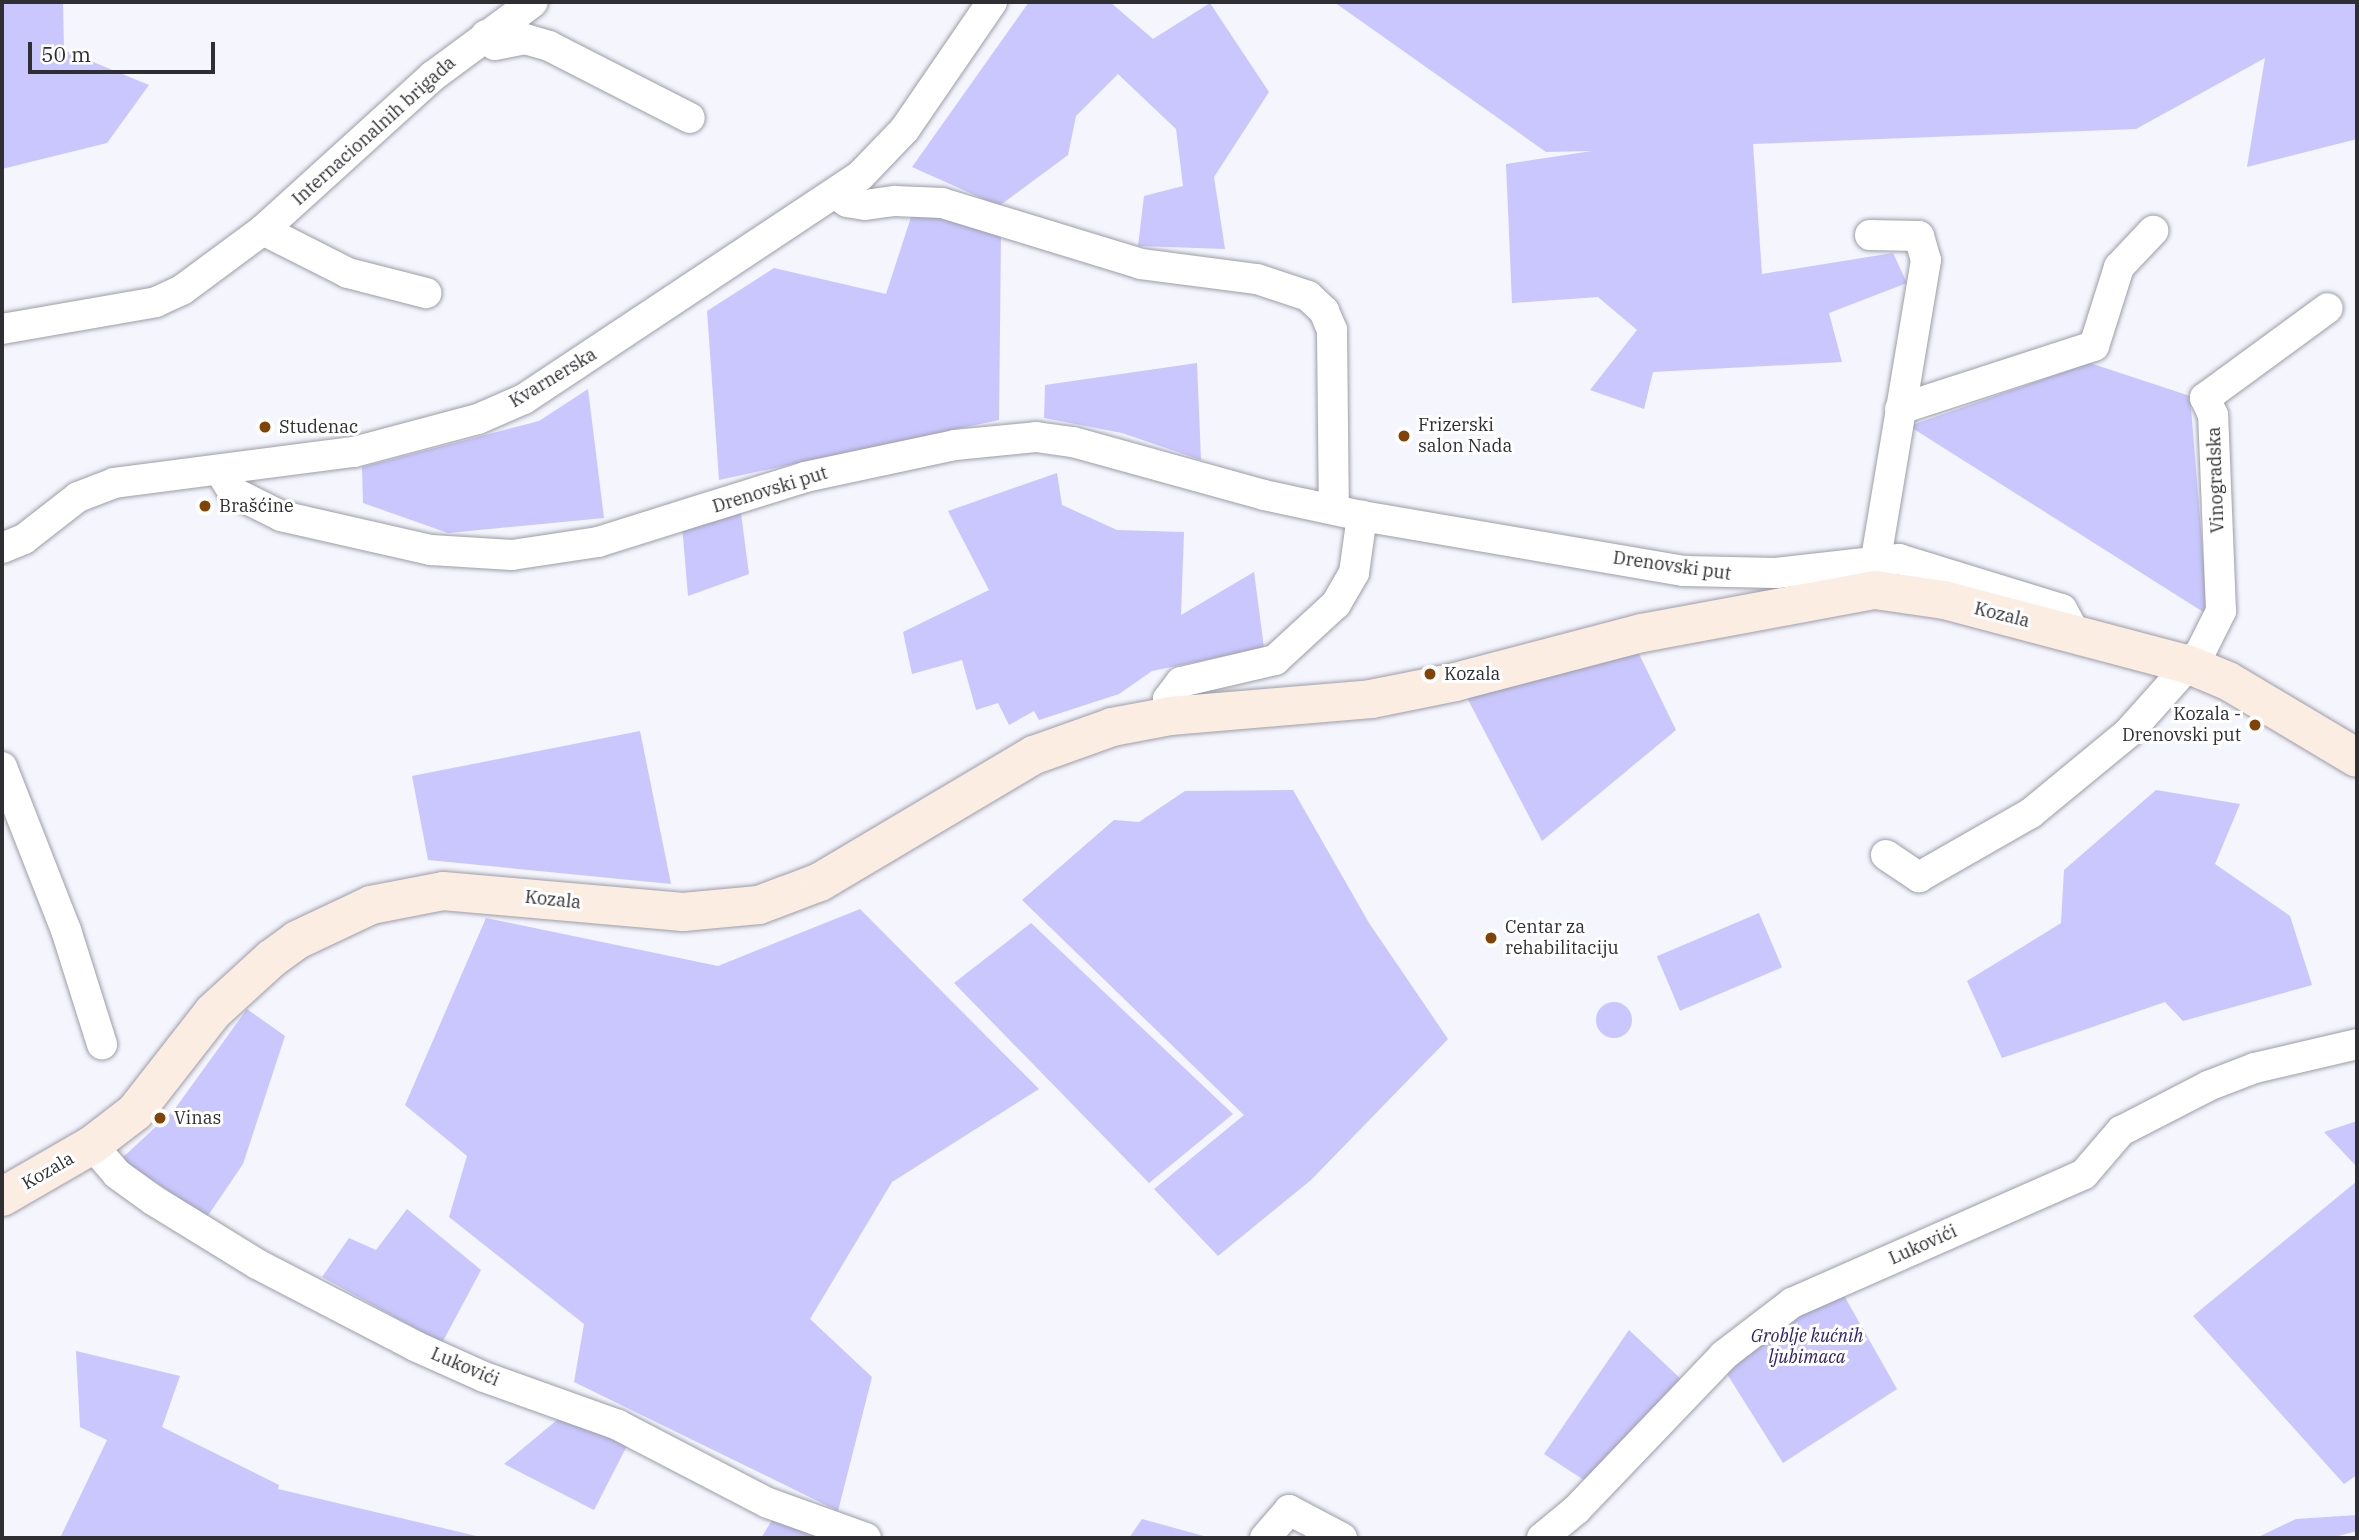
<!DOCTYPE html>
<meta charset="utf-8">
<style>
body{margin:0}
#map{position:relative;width:2359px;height:1540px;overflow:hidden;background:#f5f5fe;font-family:"IBM Plex Serif",serif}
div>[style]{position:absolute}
.green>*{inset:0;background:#c9c7fd;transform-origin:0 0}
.round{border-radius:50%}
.roads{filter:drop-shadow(0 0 2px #9d9da7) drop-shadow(0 0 2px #9d9da7)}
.minor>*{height:30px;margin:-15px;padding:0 15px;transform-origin:15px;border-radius:15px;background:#fff}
.secondary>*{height:38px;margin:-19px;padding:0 19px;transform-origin:19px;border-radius:19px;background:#fcede3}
.dots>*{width:19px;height:19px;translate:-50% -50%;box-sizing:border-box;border:4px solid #fff;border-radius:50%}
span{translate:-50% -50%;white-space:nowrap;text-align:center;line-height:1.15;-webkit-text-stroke:6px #fff;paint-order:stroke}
.street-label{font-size:18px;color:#2f2f33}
.poi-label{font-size:18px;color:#2f2f33}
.left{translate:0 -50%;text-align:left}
.right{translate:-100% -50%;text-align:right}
.park-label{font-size:18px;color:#30206b;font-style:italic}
.frame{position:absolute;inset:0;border:4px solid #2f2f33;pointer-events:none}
.scale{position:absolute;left:28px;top:42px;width:187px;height:32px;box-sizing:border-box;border:4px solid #2f2f33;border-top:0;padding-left:9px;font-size:21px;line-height:24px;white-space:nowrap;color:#2f2f33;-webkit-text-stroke:5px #fff;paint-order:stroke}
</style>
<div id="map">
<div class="green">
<i style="clip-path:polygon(2px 2px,63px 2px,64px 50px,149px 85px,107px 143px,2px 169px)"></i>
<i style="clip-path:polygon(1029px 2px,1110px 2px,1153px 39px,1210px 3px,1269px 92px,1214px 177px,1225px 249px,1138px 246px,1144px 196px,1183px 186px,1176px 129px,1118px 74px,1076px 116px,1068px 155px,999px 206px,912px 167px)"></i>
<i style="clip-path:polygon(1334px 2px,2357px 2px,2357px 139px,2247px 167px,2265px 58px,2136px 129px,1753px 144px,1762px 274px,1893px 253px,1907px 283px,1829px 313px,1842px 362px,1653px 372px,1644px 409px,1590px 390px,1637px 330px,1598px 297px,1512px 303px,1506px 164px,1592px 151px,1546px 152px)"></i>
<i style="clip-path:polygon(914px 208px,1001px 234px,999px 420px,719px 480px,707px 311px,774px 268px,886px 294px)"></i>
<i style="clip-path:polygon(1197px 363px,1201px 460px,1122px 433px,1044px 418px,1045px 385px)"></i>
<i style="clip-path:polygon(2090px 363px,2190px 396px,2208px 615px,1909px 426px)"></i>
<i style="clip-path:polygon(588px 389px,604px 518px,448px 533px,363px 503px,362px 467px,539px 421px)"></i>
<i style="clip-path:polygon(1057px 473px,1062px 505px,1117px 530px,1184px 532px,1181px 615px,1254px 572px,1264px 648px,1152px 671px,1119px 694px,1039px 720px,1034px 711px,1009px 725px,998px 703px,976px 710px,962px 660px,912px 674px,903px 632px,989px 590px,948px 511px)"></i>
<i style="clip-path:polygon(740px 506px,749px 574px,688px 596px,682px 525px)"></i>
<i style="clip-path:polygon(1638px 652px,1676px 730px,1542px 841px,1465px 694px)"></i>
<i style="clip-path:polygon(640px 731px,671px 884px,428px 860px,412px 776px)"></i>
<i style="clip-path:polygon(1293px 790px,1369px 923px,1448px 1039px,1311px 1180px,1218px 1256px,1154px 1189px,1244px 1115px,1022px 900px,1114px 820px,1139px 822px,1185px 791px)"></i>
<i style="clip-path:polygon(2156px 790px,2240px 804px,2215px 864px,2290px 916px,2312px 985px,2183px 1021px,2165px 1002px,2002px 1058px,1967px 981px,2061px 923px,2064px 870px)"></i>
<i style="clip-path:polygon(860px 909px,1039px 1089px,892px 1182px,810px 1319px,872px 1377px,838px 1511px,574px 1382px,584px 1324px,449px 1217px,467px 1156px,405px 1105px,486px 918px,718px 966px)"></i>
<i style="left:1759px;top:913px;width:59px;height:111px;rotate:67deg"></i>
<i style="clip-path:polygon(1031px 923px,1233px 1114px,1149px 1183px,954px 983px)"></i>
<i class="round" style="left:1596px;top:1002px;width:36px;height:36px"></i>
<i style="clip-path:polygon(247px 1009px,285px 1036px,243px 1164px,207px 1217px,121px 1159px,174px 1110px)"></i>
<i style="clip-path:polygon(2357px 1121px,2357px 1167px,2324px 1132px)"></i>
<i style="clip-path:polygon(2357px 1181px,2357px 1475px,2344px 1484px,2193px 1316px)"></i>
<i style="clip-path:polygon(407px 1209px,481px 1270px,442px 1343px,322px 1277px,349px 1238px,376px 1250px)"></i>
<i style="clip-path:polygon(1842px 1292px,1897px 1389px,1783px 1463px,1727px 1374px,1789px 1318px)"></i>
<i style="clip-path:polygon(1629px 1330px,1683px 1381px,1587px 1482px,1544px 1454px)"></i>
<i style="clip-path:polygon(76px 1351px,180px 1376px,162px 1427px,279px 1485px,278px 1489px,485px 1538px,60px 1538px,107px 1440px,80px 1427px)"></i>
<i style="clip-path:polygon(563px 1415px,629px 1442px,594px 1510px,504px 1464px)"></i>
<i style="clip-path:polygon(2357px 1515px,2357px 1531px,2331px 1538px,2256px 1538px,2296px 1519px)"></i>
<i style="clip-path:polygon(774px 1517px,843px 1538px,761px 1538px)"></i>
<i style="clip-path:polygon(1142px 1519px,1211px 1538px,1129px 1538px)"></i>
</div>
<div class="roads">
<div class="minor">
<i style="left:486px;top:35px;width:13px;rotate:48deg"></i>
<i style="left:495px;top:45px;width:31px;rotate:-11deg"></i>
<i style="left:525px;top:39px;width:25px;rotate:16deg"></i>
<i style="left:549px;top:46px;width:158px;rotate:27.1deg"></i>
<i style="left:836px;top:194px;width:14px;rotate:36deg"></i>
<i style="left:847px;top:202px;width:18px;rotate:9deg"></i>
<i style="left:865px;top:205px;width:30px;rotate:-8deg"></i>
<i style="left:895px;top:201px;width:47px;rotate:2.4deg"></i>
<i style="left:942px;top:203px;width:208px;rotate:17deg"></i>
<i style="left:1141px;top:264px;width:117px;rotate:7.4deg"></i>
<i style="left:1257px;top:279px;width:54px;rotate:18.4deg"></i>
<i style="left:1308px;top:296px;width:22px;rotate:43deg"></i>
<i style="left:1324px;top:311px;width:21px;rotate:67deg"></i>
<i style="left:1332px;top:330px;width:179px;rotate:89.4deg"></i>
<i style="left:263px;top:230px;width:95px;rotate:26.8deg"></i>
<i style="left:348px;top:273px;width:81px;rotate:14.4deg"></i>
<i style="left:1870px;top:235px;width:49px;rotate:1.2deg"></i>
<i style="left:1919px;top:236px;width:25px;rotate:74deg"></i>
<i style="left:1926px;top:260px;width:303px;rotate:99.5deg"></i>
<i style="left:2px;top:329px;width:156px;rotate:-9.9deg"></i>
<i style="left:156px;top:302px;width:29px;rotate:-25deg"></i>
<i style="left:182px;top:290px;width:101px;rotate:-36.5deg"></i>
<i style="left:263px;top:230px;width:229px;rotate:-42.2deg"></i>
<i style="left:433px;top:76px;width:124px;rotate:-36.5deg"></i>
<i style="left:1900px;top:409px;width:204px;rotate:-18deg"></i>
<i style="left:2094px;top:346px;width:83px;rotate:-72.4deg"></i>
<i style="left:2119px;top:267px;width:50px;rotate:-46.6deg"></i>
<i style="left:220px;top:471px;width:25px;rotate:58deg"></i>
<i style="left:233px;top:492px;width:54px;rotate:26.6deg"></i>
<i style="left:281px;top:516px;width:154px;rotate:12.8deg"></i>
<i style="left:431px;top:550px;width:81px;rotate:3.5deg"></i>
<i style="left:512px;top:555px;width:87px;rotate:-8.6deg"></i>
<i style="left:598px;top:542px;width:217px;rotate:-17.4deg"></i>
<i style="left:805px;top:477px;width:153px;rotate:-12deg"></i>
<i style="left:955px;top:445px;width:81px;rotate:-5.6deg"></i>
<i style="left:1036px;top:437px;width:37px;rotate:8deg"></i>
<i style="left:1073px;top:442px;width:198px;rotate:15.5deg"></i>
<i style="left:1264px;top:495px;width:100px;rotate:12.1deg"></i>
<i style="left:1362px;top:516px;width:327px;rotate:9.7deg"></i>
<i style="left:1684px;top:571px;width:92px;rotate:1.2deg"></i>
<i style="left:1776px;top:573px;width:124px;rotate:-6.5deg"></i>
<i style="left:1899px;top:559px;width:170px;rotate:17.1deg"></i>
<i style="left:2062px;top:609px;width:26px;rotate:62deg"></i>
<i style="left:2px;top:548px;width:24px;rotate:-22deg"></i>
<i style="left:24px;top:539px;width:68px;rotate:-37.9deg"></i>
<i style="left:78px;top:497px;width:39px;rotate:-21deg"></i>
<i style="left:114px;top:483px;width:242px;rotate:-7.4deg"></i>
<i style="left:354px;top:452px;width:128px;rotate:-14.9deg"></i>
<i style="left:478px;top:419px;width:50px;rotate:-23.5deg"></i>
<i style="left:524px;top:399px;width:403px;rotate:-33.6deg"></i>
<i style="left:860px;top:176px;width:65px;rotate:-46.2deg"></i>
<i style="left:905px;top:129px;width:154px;rotate:-55.6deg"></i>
<i style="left:1170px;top:716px;width:17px;rotate:-97deg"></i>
<i style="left:1168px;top:699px;width:21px;rotate:-53deg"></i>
<i style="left:1181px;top:682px;width:97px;rotate:-13.2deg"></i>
<i style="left:1275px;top:660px;width:83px;rotate:-42.6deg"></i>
<i style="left:1336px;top:604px;width:36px;rotate:-60deg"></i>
<i style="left:1354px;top:573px;width:58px;rotate:-82deg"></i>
<i style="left:2px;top:767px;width:175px;rotate:68.6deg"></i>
<i style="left:66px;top:930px;width:120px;rotate:72.5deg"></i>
<i style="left:1886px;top:855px;width:40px;rotate:34deg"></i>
<i style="left:1919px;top:877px;width:129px;rotate:-29.7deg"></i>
<i style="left:2031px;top:813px;width:126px;rotate:-39.5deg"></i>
<i style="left:2128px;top:733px;width:110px;rotate:-48.3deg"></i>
<i style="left:2201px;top:651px;width:45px;rotate:-63.4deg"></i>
<i style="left:2221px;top:611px;width:196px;rotate:-92.3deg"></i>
<i style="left:2213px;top:415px;width:19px;rotate:-115deg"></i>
<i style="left:2205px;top:398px;width:152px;rotate:-36.2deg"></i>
<i style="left:92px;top:1145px;width:38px;rotate:49deg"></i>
<i style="left:117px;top:1174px;width:44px;rotate:35.8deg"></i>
<i style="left:153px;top:1200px;width:122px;rotate:31.6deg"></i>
<i style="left:257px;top:1264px;width:178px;rotate:27.4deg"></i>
<i style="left:415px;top:1346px;width:76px;rotate:24.2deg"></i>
<i style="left:484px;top:1377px;width:142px;rotate:19.7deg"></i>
<i style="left:618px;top:1425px;width:169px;rotate:27.5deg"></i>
<i style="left:768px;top:1503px;width:104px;rotate:19.7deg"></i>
<i style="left:1265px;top:1538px;width:37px;rotate:-49deg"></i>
<i style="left:1289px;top:1510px;width:60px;rotate:27.8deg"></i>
<i style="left:1542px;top:1538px;width:44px;rotate:-39.5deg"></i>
<i style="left:1576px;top:1510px;width:214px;rotate:-46.3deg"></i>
<i style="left:1724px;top:1355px;width:86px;rotate:-37.4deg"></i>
<i style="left:1792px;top:1303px;width:319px;rotate:-23.8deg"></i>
<i style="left:2084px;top:1174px;width:57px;rotate:-49.3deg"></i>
<i style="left:2121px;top:1131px;width:98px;rotate:-27.3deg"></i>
<i style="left:2208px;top:1086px;width:50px;rotate:-21deg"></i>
<i style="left:2255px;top:1068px;width:105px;rotate:-13.2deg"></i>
</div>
<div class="secondary">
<i style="left:2px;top:1197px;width:104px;rotate:-30deg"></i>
<i style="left:92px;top:1145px;width:54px;rotate:-37.5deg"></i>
<i style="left:135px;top:1112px;width:127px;rotate:-52deg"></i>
<i style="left:213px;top:1012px;width:79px;rotate:-42.4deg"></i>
<i style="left:271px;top:959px;width:32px;rotate:-36deg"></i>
<i style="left:297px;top:940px;width:82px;rotate:-25.3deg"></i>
<i style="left:371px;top:905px;width:73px;rotate:-11deg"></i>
<i style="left:443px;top:891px;width:241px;rotate:5deg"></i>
<i style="left:683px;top:912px;width:76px;rotate:-5.3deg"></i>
<i style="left:759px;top:905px;width:65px;rotate:-20.7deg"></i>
<i style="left:820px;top:882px;width:249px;rotate:-30.7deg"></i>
<i style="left:1034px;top:755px;width:83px;rotate:-19.7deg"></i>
<i style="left:1112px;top:727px;width:59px;rotate:-10.7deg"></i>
<i style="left:1170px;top:716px;width:202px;rotate:-4.8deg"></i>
<i style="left:1371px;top:699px;width:86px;rotate:-11.4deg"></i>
<i style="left:1455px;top:682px;width:193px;rotate:-14.7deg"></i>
<i style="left:1642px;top:633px;width:237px;rotate:-10.5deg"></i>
<i style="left:1875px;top:590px;width:70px;rotate:8.2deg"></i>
<i style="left:1944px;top:600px;width:251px;rotate:14.8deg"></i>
<i style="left:2187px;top:664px;width:44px;rotate:22.5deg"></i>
<i style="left:2228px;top:681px;width:150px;rotate:30.8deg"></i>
</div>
</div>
<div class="dots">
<i style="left:265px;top:427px;background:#824306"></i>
<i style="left:1404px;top:436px;background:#824306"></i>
<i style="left:205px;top:506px;background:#824306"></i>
<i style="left:1430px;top:674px;background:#824306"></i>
<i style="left:2255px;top:725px;background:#824306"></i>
<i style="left:1491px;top:938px;background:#824306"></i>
<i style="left:160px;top:1118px;background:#824306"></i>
</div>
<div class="street-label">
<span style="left:374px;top:131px;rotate:-42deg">Internacionalnih brigada</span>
<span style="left:553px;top:378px;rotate:-31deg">Kvarnerska</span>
<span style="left:2216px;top:480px;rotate:-92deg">Vinogradska</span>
<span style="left:770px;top:490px;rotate:-17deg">Drenovski put</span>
<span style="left:1672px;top:566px;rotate:8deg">Drenovski put</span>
<span style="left:2002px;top:615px;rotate:14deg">Kozala</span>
<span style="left:553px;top:900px;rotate:6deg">Kozala</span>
<span style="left:48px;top:1171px;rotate:-30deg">Kozala</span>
<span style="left:1923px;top:1245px;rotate:-24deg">Lukovići</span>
<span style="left:465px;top:1367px;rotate:23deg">Lukovići</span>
</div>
<div class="poi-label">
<span class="left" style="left:1418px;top:436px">Frizerski<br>salon Nada</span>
<span class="left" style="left:279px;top:427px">Studenac</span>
<span class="left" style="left:219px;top:506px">Brašćine</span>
<span class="left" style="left:1444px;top:674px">Kozala</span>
<span class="right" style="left:2241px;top:725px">Kozala -<br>Drenovski put</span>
<span class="left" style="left:1505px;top:938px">Centar za<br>rehabilitaciju</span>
<span class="left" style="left:174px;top:1118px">Vinas</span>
</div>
<div class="park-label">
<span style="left:1807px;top:1347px">Groblje kućnih<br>ljubimaca</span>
</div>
<div class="frame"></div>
<div class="scale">50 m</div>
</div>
